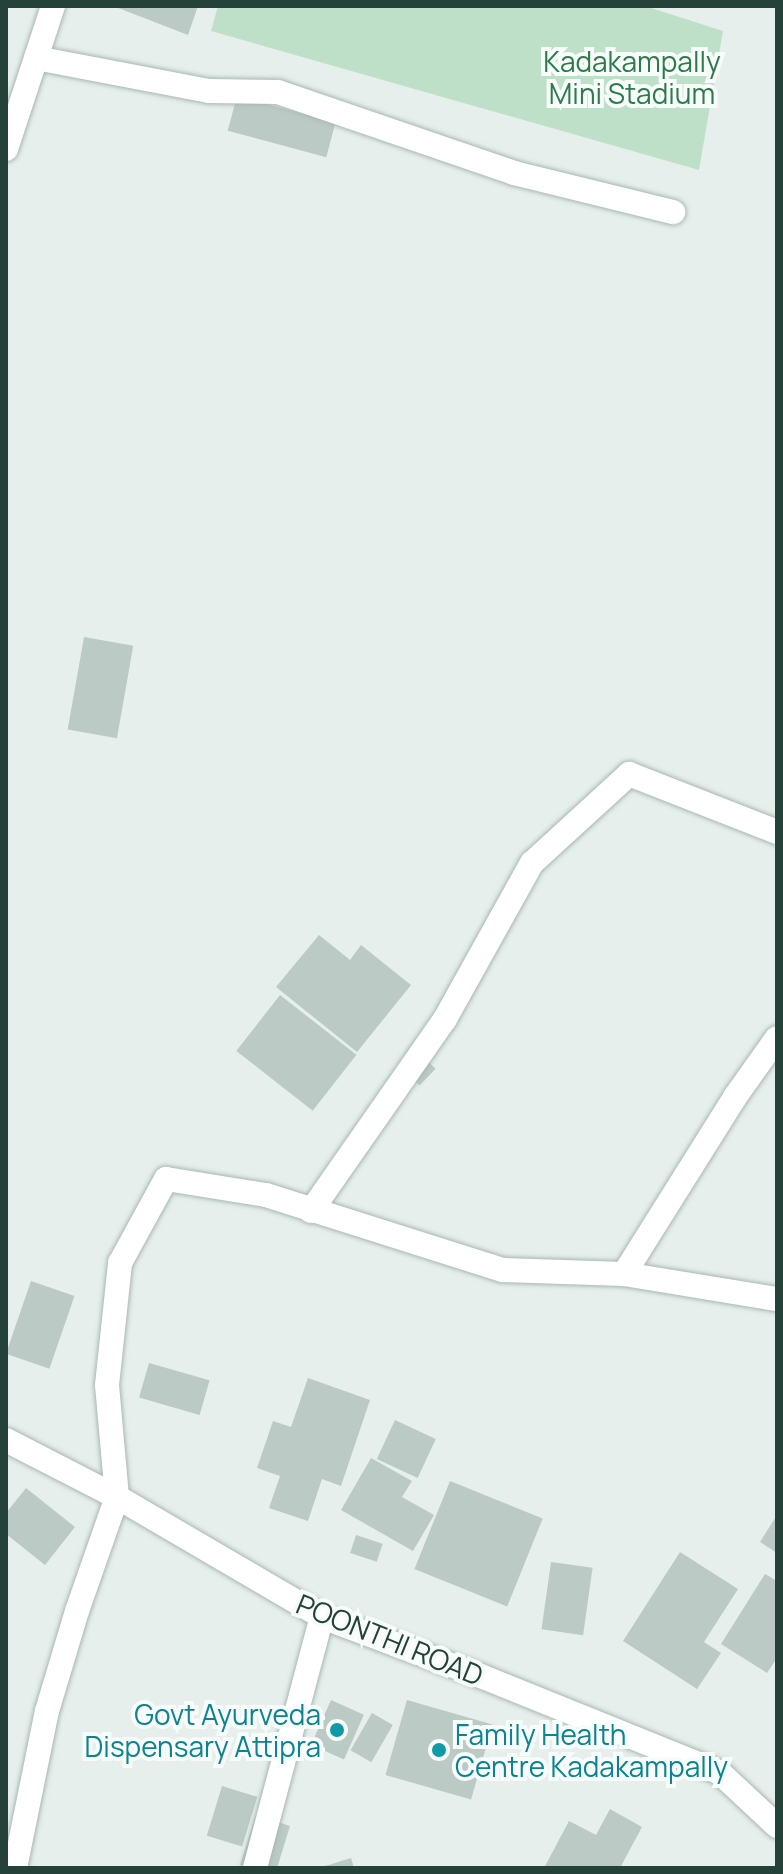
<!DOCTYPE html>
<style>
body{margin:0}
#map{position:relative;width:783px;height:1874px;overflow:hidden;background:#e6efeb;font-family:Manrope,sans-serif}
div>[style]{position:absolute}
.green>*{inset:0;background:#bfe0c8}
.building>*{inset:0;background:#bbcac4;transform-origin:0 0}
.roads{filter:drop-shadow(0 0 2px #a8b8b2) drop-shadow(0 0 2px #a8b8b2)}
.street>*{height:24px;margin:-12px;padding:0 12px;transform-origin:12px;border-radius:12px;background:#fff}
.secondary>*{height:24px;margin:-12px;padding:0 12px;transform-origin:12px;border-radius:12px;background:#fff}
.dots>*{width:22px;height:22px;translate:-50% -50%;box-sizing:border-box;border:4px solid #f7fbf9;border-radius:50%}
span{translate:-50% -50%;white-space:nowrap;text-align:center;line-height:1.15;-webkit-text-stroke:8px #f7fbf9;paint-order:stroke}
.park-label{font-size:28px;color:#2d7a4b}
.street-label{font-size:28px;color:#24423a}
.culture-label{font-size:28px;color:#0d838f}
.right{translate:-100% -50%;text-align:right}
.left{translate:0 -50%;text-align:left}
.frame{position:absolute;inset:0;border:8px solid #24423a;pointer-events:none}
</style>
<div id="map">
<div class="green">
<i style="clip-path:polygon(218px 6px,645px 6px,723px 31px,699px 170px,211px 31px)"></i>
</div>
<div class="building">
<i style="clip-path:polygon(113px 6px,198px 6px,188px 35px)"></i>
<i style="left:237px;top:96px;width:102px;height:36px;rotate:15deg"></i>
<i style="left:84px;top:637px;width:50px;height:94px;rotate:10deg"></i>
<i style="clip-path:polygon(319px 935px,350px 960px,361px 945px,411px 985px,357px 1052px,276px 987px)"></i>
<i style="left:280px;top:995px;width:97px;height:71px;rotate:38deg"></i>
<i style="left:414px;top:1048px;width:30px;height:23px;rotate:44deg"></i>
<i style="left:31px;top:1281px;width:46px;height:77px;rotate:19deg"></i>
<i style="left:149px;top:1363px;width:63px;height:36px;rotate:16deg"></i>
<i style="clip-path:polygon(308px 1378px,370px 1400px,341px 1486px,322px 1479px,308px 1521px,269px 1508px,280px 1476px,257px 1468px,273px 1421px,291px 1427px)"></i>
<i style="left:395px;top:1420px;width:45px;height:43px;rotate:25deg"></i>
<i style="clip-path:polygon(371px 1458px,412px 1481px,402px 1497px,434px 1515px,413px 1551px,341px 1510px)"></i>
<i style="left:450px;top:1481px;width:100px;height:95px;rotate:22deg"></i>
<i style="clip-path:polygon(26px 1488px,75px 1527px,45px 1565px,6px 1534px,6px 1513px)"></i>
<i style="clip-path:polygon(777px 1515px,777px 1553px,760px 1542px)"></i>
<i style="left:356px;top:1535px;width:28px;height:19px;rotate:18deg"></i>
<i style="clip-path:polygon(680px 1552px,738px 1589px,704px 1642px,721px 1653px,697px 1689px,623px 1641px)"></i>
<i style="left:551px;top:1562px;width:42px;height:68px;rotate:8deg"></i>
<i style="clip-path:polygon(765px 1574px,777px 1581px,777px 1658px,767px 1673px,721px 1644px)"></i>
<i style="left:331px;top:1700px;width:36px;height:49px;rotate:24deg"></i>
<i style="left:407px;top:1700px;width:89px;height:78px;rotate:16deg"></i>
<i style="left:372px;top:1713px;width:24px;height:43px;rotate:30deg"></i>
<i style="left:222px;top:1786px;width:37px;height:52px;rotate:17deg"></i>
<i style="clip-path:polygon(610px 1809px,642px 1827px,620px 1868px,544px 1868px,569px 1821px,596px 1835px)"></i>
<i style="clip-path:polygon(256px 1815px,290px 1826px,277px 1868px,240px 1865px)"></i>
<i style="clip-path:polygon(351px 1858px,354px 1868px,322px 1868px,322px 1867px)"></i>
</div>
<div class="roads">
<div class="street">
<i style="left:36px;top:58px;width:176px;rotate:10.8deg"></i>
<i style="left:209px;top:91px;width:69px;rotate:0.8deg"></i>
<i style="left:278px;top:92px;width:250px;rotate:18.9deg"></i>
<i style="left:514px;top:173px;width:164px;rotate:13.8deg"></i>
<i style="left:311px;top:1211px;width:234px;rotate:-55.1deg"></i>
<i style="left:445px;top:1019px;width:179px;rotate:-60.9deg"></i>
<i style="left:532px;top:863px;width:132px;rotate:-42.5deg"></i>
<i style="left:629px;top:774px;width:159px;rotate:21.4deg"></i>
<i style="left:624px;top:1274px;width:209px;rotate:-57.9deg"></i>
<i style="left:735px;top:1097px;width:72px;rotate:-54.6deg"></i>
<i style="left:15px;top:1868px;width:160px;rotate:-78.5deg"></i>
<i style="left:47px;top:1711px;width:104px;rotate:-73.3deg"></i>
<i style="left:77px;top:1611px;width:121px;rotate:-70.7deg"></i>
<i style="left:117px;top:1497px;width:112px;rotate:-95.1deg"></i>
<i style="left:107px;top:1385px;width:123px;rotate:-83.9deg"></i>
<i style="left:120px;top:1263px;width:96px;rotate:-61.3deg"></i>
<i style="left:166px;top:1179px;width:101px;rotate:9.1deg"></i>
<i style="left:266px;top:1195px;width:249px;rotate:17.6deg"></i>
<i style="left:503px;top:1270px;width:121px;rotate:1.9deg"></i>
<i style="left:624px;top:1274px;width:155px;rotate:9.3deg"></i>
<i style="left:255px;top:1868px;width:260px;rotate:-75.1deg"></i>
</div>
<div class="secondary">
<i style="left:6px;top:149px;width:151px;rotate:-71.8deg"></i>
<i style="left:6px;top:1440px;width:125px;rotate:27.2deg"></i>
<i style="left:117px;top:1497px;width:238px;rotate:30.3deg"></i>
<i style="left:322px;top:1617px;width:170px;rotate:20.4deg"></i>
<i style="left:481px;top:1676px;width:257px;rotate:22deg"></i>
<i style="left:719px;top:1772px;width:79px;rotate:43deg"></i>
</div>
</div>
<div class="dots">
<i style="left:337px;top:1730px;background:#0f9aa8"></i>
<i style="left:439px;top:1750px;background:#0f9aa8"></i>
</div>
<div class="park-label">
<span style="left:632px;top:77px">Kadakampally<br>Mini Stadium</span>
</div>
<div class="street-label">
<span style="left:390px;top:1639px;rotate:22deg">POONTHI ROAD</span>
</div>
<div class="culture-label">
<span class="right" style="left:321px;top:1730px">Govt Ayurveda<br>Dispensary Attipra</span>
<span class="left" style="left:455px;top:1750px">Family Health<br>Centre Kadakampally</span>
</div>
<div class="frame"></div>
</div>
